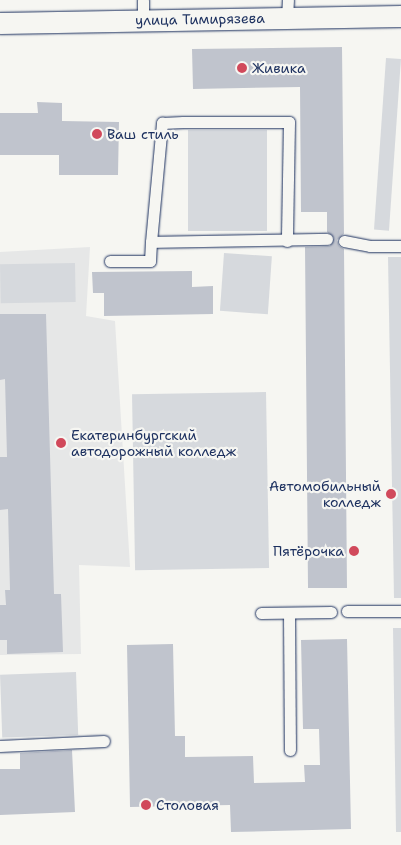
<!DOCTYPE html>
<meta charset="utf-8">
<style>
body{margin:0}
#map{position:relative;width:401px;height:845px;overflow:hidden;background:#f6f6f2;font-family:"Shantell Sans",sans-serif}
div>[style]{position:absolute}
.built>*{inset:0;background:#e6e7e7}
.green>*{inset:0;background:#d6d9dd;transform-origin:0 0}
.building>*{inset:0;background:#c0c4cd}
.roads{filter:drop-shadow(0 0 1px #1b2f5e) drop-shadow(0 0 1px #1b2f5e)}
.service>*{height:11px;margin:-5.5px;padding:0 5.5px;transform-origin:5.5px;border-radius:5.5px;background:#f6f6f2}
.minor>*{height:21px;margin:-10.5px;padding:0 10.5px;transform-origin:10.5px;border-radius:10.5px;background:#f6f6f2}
.dots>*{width:14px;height:14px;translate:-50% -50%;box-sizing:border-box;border:2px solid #f6f6f2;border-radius:50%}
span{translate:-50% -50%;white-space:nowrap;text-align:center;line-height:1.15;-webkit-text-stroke:4.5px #f6f6f2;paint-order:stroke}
.street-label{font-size:14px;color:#1b2f5e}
.poi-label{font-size:14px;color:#1b2f5e}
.left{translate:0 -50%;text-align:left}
.right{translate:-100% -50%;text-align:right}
</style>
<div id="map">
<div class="built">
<i style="clip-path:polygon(90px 247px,86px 316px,115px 321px,130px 567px,79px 565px,81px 654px,0 655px,0 252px)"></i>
</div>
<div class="green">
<i style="left:386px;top:58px;width:15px;height:172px;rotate:4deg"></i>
<i style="left:188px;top:130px;width:79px;height:101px"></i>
<i style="left:224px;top:253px;width:48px;height:58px;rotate:4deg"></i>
<i style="clip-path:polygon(388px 257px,401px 257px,401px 598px,394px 598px)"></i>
<i style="left:75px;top:263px;width:39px;height:75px;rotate:89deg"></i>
<i style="left:266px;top:392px;width:176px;height:134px;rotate:89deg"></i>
<i style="clip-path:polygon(393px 628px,401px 628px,401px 832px,396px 832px)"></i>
<i style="left:76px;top:672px;width:63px;height:76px;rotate:88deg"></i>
</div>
<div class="building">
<i style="clip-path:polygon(342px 47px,344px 234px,337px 240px,339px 246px,344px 249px,347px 588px,308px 588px,305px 247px,330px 246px,334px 238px,327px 232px,327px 212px,301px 212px,300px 87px,193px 89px,192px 49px)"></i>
<i style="clip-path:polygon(37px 102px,62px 103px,62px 121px,119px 122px,118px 175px,59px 175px,59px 155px,0 155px,0 113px,38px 113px)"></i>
<i style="clip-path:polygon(192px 271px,192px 287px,213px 286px,213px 314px,104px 316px,104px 293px,93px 293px,92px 272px)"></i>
<i style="clip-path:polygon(0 314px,46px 314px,54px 594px,61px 594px,63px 652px,7px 654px,7px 640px,0 640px,0 605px,6px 605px,5px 590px,10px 590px,8px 509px,0 510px,0 457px,7px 457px,5px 379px,0 380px)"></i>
<i style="clip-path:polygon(347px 639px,351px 829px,231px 832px,230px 805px,130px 807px,127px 645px,173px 644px,175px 736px,185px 736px,185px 757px,253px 756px,254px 783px,305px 782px,304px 765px,320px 765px,319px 729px,303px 729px,301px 640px)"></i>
<i style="clip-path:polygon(72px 750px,75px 812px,0 815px,0 769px,20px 769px,20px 753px)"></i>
</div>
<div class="roads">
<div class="service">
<i style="left:143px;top:0;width:20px;rotate:90deg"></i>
<i style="left:287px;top:18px;width:18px;rotate:-87deg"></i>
<i style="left:344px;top:241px;width:26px;rotate:11deg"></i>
<i style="left:370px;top:246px;width:31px"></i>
<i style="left:151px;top:242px;width:120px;rotate:-84.7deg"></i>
<i style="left:162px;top:123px;width:21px;rotate:-3deg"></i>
<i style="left:183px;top:122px;width:106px"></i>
<i style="left:289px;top:122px;width:119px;rotate:91deg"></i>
<i style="left:110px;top:261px;width:40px"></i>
<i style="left:150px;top:261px;width:19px;rotate:-87deg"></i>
<i style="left:151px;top:242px;width:176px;rotate:-1deg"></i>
<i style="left:347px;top:611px;width:54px"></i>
<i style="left:261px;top:613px;width:70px;rotate:-0.8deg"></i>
<i style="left:289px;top:613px;width:137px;rotate:89.6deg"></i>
<i style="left:0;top:746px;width:104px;rotate:-2.8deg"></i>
</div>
<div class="minor">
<i style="left:0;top:23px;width:401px;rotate:-1deg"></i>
</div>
</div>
<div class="dots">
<i style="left:242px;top:68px;background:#d1495b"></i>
<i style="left:97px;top:134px;background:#d1495b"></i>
<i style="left:61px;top:443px;background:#d1495b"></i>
<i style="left:391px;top:494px;background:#d1495b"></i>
<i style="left:354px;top:551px;background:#d1495b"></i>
<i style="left:146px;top:805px;background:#d1495b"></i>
</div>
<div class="street-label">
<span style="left:200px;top:19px;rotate:-1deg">улица Тимирязева</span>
</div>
<div class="poi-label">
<span class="left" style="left:252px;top:68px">Живика</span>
<span class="left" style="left:107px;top:134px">Ваш стиль</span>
<span class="left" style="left:71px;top:443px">Екатеринбургский<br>автодорожный колледж</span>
<span class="right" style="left:381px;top:494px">Автомобильный<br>колледж</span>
<span class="right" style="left:344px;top:551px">Пятёрочка</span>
<span class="left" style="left:156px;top:805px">Столовая</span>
</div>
</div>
